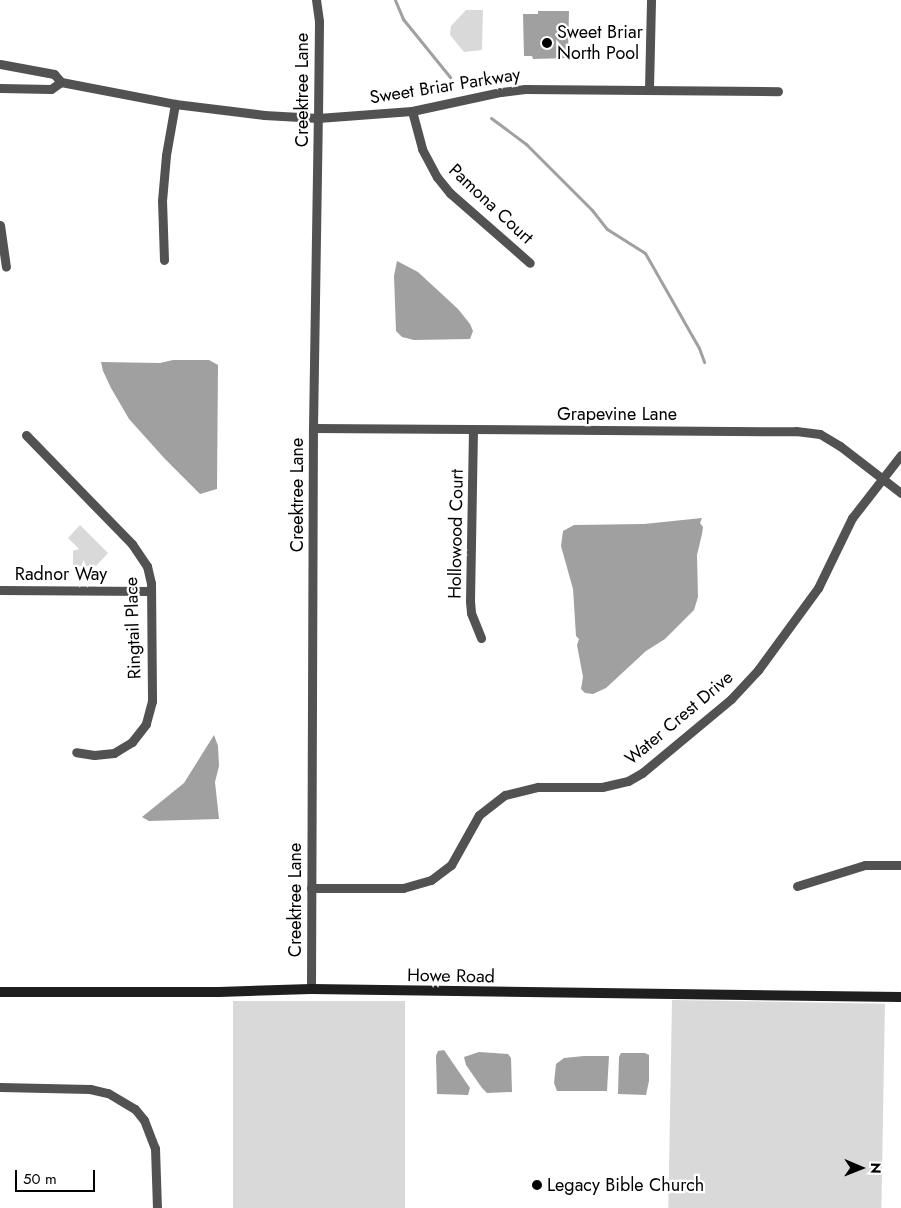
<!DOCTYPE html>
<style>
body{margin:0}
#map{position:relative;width:901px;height:1208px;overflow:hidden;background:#fff;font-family:Jost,sans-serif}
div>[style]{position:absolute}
.green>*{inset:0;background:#d9d9d9;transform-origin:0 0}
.water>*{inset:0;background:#a0a0a0}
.stream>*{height:3px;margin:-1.5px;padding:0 1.5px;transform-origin:1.5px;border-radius:1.5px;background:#a0a0a0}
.street>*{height:9px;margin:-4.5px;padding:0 4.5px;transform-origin:4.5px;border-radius:4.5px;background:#525252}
.secondary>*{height:10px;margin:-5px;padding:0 5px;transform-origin:5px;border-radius:5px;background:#1f1f1f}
.dots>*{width:14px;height:14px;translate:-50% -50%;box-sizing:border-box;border:2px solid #fff;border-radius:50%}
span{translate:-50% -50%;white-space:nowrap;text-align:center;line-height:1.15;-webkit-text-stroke:4.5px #fff;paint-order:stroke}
.poi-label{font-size:18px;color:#000}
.left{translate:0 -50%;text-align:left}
.street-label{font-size:18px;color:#000}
.north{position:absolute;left:836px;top:1143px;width:50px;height:50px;-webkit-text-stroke:4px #fff;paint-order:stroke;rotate:91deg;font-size:14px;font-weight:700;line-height:20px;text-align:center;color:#000}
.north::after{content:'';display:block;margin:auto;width:18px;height:22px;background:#000;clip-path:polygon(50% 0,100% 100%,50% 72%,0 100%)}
.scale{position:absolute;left:15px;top:1170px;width:80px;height:22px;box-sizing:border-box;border:2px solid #000;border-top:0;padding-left:6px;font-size:15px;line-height:18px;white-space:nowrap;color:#000;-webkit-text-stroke:4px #fff;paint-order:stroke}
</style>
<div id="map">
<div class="green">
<i style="clip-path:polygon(466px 10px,483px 10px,482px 50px,464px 52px,450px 35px,451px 26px)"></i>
<i style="clip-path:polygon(80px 525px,108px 553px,96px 566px,73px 566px,73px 551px,79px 549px,68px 538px)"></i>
<i style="left:672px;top:1000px;width:213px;height:208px;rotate:1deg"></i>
<i style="left:233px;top:1001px;width:172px;height:207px"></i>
</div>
<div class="water">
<i style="clip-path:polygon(538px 11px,569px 11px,568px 58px,533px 59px,532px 56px,524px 56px,523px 14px,538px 14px)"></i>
<i style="clip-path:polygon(397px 261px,418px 272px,458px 309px,470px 324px,473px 331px,470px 339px,414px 340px,402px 337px,396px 331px,394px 276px)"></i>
<i style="clip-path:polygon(173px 360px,209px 360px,218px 365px,217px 489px,200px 494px,165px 459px,129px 419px,111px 388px,103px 371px,101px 362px,160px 363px)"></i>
<i style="clip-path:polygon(702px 518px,700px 523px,703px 527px,702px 534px,697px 555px,698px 597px,694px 610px,665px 639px,646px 651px,606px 688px,593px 694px,585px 693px,581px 689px,583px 677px,577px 645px,579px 639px,576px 636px,573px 589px,561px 546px,563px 531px,574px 525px,644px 524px)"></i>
<i style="clip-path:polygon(214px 735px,218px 746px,219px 766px,215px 782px,219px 819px,149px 821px,142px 817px,184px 783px)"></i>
<i style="clip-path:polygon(444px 1050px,470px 1088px,468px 1095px,437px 1094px,436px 1056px,438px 1051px)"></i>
<i style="clip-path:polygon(479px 1052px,508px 1054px,511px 1058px,512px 1092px,487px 1093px,482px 1088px,466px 1065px,464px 1057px)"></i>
<i style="clip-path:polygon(621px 1053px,645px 1053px,649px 1055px,649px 1081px,646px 1095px,618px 1094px,619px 1057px)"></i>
<i style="clip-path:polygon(584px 1056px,609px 1056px,607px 1091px,557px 1091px,554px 1083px,556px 1064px,564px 1058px)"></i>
</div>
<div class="stream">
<i style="left:395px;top:0;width:21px;rotate:67deg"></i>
<i style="left:403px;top:19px;width:75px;rotate:51deg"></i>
<i style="left:491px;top:118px;width:44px;rotate:36.6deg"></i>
<i style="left:526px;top:144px;width:93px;rotate:45deg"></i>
<i style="left:592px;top:210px;width:24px;rotate:52deg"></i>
<i style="left:607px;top:229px;width:45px;rotate:32.3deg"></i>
<i style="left:645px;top:253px;width:109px;rotate:60.4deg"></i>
<i style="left:699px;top:348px;width:15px;rotate:70deg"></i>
</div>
<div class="street">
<i style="left:0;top:64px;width:55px;rotate:10.5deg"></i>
<i style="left:54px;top:74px;width:11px;rotate:49deg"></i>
<i style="left:0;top:88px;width:51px;rotate:1.1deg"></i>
<i style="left:51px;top:89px;width:12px;rotate:-35deg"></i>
<i style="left:61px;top:82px;width:116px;rotate:10.9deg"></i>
<i style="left:175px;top:104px;width:90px;rotate:7deg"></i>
<i style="left:264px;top:115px;width:54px;rotate:3.2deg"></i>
<i style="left:318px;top:118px;width:94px;rotate:-4.3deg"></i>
<i style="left:412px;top:111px;width:91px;rotate:-12.1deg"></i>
<i style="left:501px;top:92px;width:24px;rotate:-7deg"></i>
<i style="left:525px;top:89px;width:253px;rotate:0.5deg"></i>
<i style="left:649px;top:89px;width:89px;rotate:-88.7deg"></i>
<i style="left:412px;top:111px;width:39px;rotate:75deg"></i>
<i style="left:422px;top:149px;width:32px;rotate:62deg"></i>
<i style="left:437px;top:177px;width:21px;rotate:51deg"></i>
<i style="left:450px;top:193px;width:106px;rotate:41.2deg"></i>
<i style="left:0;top:225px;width:42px;rotate:81.9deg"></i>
<i style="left:164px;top:260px;width:59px;rotate:-91.9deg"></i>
<i style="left:162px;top:201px;width:46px;rotate:-85deg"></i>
<i style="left:166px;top:155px;width:52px;rotate:-80deg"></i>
<i style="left:313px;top:428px;width:483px;rotate:0.4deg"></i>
<i style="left:796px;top:431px;width:24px;rotate:7deg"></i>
<i style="left:820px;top:434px;width:23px;rotate:31deg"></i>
<i style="left:840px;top:446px;width:77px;rotate:37.6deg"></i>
<i style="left:473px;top:429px;width:172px;rotate:91deg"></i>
<i style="left:470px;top:601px;width:12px;rotate:85deg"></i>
<i style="left:471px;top:613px;width:27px;rotate:68deg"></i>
<i style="left:26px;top:435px;width:152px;rotate:45.8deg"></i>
<i style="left:132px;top:544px;width:27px;rotate:56deg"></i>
<i style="left:147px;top:566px;width:17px;rotate:77deg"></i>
<i style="left:151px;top:583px;width:118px;rotate:89.5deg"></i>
<i style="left:152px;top:701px;width:24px;rotate:105deg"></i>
<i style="left:146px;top:724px;width:23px;rotate:128deg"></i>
<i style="left:132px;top:742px;width:21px;rotate:149deg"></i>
<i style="left:114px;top:753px;width:20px;rotate:174deg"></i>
<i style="left:94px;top:755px;width:18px;rotate:-171deg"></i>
<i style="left:0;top:590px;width:151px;rotate:0.4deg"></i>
<i style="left:797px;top:886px;width:71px;rotate:-17.2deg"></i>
<i style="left:865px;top:865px;width:36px"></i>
<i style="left:311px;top:888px;width:92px"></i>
<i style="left:403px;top:888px;width:29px;rotate:-16deg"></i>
<i style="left:431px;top:880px;width:25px;rotate:-37deg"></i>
<i style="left:451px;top:865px;width:57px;rotate:-60.8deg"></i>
<i style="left:479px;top:815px;width:33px;rotate:-38deg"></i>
<i style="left:505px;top:795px;width:34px;rotate:-14deg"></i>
<i style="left:538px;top:787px;width:64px"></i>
<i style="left:602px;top:787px;width:27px;rotate:-13deg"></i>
<i style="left:628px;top:781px;width:16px;rotate:-30deg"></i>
<i style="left:642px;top:773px;width:116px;rotate:-39.7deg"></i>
<i style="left:731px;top:699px;width:40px;rotate:-47deg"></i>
<i style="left:758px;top:670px;width:102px;rotate:-53.8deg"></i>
<i style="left:818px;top:588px;width:78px;rotate:-64.1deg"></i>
<i style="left:852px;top:518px;width:80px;rotate:-52.1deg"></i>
<i style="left:311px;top:989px;width:561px;rotate:-89.8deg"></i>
<i style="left:313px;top:428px;width:310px;rotate:-89.1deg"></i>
<i style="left:318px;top:118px;width:97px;rotate:-89.4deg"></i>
<i style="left:319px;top:21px;width:21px;rotate:-98deg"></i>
<i style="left:0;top:1087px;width:90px;rotate:1.3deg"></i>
<i style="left:90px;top:1089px;width:18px;rotate:13deg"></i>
<i style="left:108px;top:1093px;width:31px;rotate:31deg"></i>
<i style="left:135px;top:1109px;width:14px;rotate:51deg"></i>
<i style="left:144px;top:1120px;width:30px;rotate:69deg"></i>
<i style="left:155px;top:1148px;width:60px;rotate:88.1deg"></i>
</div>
<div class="secondary">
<i style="left:0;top:992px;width:219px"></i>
<i style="left:219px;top:992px;width:92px;rotate:-1.9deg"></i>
<i style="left:311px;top:989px;width:590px;rotate:0.78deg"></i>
</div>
<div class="dots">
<i style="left:547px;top:43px;background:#000"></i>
<i style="left:537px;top:1185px;background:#000"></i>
</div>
<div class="poi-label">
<span class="left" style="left:557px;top:43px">Sweet Briar<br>North Pool</span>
<span class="left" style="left:547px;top:1185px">Legacy Bible Church</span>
</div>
<div class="street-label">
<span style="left:445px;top:86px;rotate:-9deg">Sweet Briar Parkway</span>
<span style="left:302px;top:90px;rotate:-90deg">Creektree Lane</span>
<span style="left:491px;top:204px;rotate:43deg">Pamona Court</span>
<span style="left:617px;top:414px">Grapevine Lane</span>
<span style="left:297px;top:495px;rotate:-90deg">Creektree Lane</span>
<span style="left:456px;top:534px;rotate:-89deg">Hollowood Court</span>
<span style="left:61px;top:574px">Radnor Way</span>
<span style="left:133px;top:628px;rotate:-92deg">Ringtail Place</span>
<span style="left:679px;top:718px;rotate:-40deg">Water Crest Drive</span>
<span style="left:295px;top:900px;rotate:-90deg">Creektree Lane</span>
<span style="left:451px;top:976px;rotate:1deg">Howe Road</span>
</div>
<div class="north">N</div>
<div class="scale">50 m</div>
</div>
